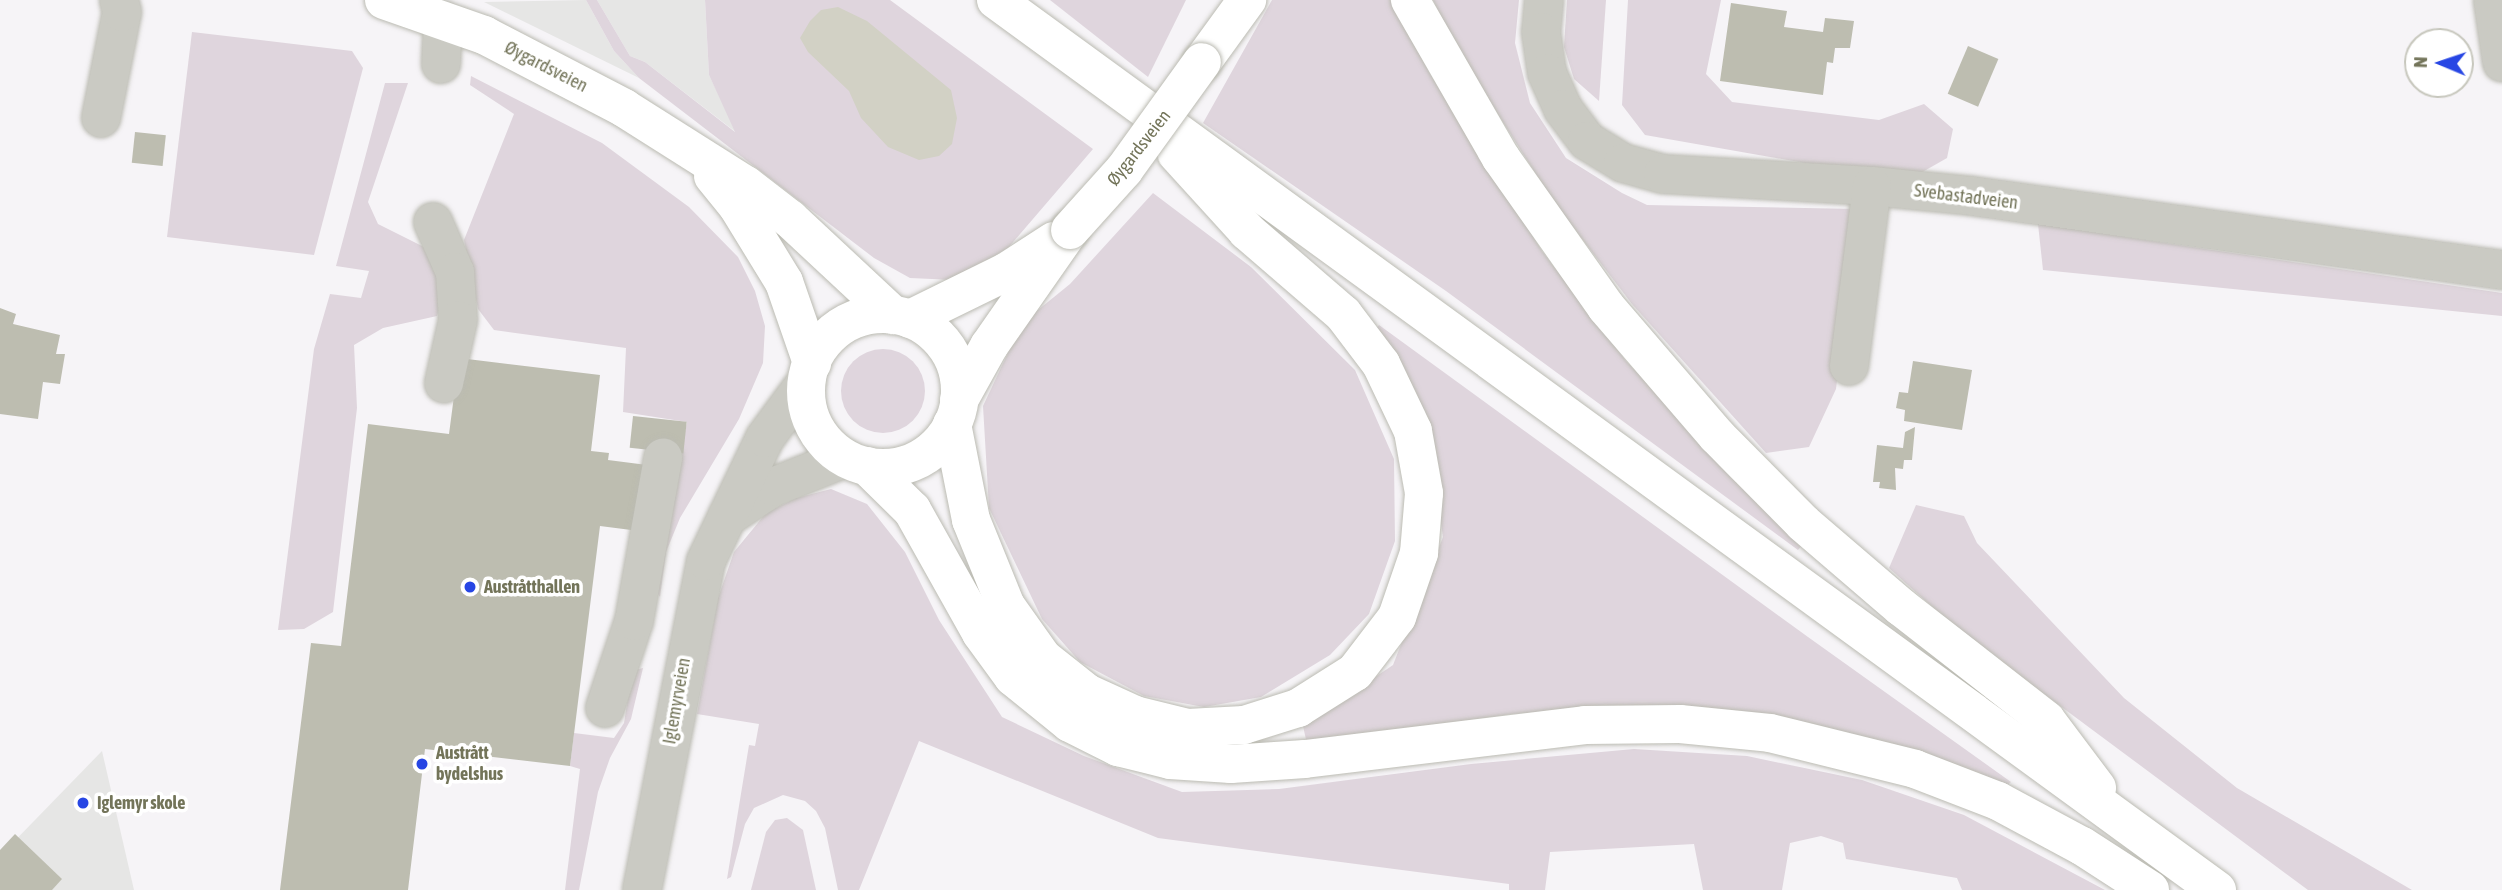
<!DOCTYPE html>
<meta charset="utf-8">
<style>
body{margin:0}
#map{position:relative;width:2502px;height:890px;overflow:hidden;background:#f6f4f7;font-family:"Asap Condensed",sans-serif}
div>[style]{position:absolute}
.built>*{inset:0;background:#e6e6e5}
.green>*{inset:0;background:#dfd5dd}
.round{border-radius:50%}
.water>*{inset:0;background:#d2d1c5}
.building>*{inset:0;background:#bdbdb0;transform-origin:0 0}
.roads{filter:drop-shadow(0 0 2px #bbbbb2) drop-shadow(0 0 2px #bbbbb2)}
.minor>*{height:38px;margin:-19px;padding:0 19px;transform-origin:19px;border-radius:19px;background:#cacac3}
.major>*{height:38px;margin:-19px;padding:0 19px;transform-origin:19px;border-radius:19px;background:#fff}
.major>.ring{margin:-19px;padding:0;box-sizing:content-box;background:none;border:38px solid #fff;border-radius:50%}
.bridges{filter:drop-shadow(0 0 2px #bbbbb2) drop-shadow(0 0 2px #bbbbb2)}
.major-bridge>*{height:38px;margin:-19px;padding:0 19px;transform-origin:19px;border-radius:19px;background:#fff}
.dots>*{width:19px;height:19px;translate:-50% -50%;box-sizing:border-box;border:4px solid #fff;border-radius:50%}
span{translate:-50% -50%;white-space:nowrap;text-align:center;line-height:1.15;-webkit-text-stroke:7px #fff;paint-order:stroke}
.street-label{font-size:18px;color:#737459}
.poi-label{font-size:18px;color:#737459;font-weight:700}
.left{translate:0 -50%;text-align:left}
.north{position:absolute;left:2404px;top:28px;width:70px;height:70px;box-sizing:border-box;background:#fff;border:2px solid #c7c7bd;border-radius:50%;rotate:272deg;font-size:19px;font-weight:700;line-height:28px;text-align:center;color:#737459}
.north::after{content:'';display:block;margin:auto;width:24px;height:32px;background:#2746e4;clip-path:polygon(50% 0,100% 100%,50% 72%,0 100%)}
</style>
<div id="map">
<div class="built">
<i style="clip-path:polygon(586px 0,614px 51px,639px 78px,484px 2px)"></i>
<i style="clip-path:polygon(597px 0,705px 0,709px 75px,737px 133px,645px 62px,630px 56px)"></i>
<i style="clip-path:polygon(102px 751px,134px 890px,0 890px,0 856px)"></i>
</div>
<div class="green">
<i style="clip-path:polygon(586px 0,597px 0,630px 56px,645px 62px,735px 132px,709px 75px,705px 0,890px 0,1093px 149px,1008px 248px,954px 280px,910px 278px,874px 258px,639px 78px,614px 51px)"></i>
<i style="clip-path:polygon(1050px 0,1186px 0,1148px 77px)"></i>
<i style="clip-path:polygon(1272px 0,1390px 0,1429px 72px,1542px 251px,1626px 361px,1804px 543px,1798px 550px,1446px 291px,1203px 123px)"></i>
<i style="clip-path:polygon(1433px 0,1519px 0,1515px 43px,1530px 103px,1566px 158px,1622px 193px,1647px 205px,1857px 209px,1836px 389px,1809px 447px,1766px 453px,1632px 304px,1553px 201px,1456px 48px)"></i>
<i style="clip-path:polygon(1567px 0,1606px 0,1599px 101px,1574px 79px,1564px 47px)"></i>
<i style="clip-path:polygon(1628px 0,1721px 0,1706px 74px,1732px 102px,1879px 120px,1924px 104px,1953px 129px,1947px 158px,1919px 174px,1862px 173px,1645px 135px,1622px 105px)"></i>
<i style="clip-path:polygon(192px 32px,352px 51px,363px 68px,314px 255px,167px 237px)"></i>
<i style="clip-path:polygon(471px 76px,602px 143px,689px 207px,738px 257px,755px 291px,765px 326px,763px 363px,739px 419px,680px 518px,666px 552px,660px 597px,653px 586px,687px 422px,623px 412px,626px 348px,494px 330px,478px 309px,464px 240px,514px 114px,470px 85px)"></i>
<i style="clip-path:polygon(385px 83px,408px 83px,368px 202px,378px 224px,434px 252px,447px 285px,437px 316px,383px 328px,354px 345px,357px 408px,333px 612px,304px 629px,278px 630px,314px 349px,330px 294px,361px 298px,369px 271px,336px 266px)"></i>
<i style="clip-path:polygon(1153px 193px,1251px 267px,1355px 370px,1394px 459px,1395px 541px,1369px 614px,1330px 655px,1261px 697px,1204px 707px,1144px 696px,1080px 662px,1042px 619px,989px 508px,983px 406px,1022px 323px,1070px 284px)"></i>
<i style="clip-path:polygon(2038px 224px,2502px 293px,2502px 316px,2043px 270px)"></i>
<i style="clip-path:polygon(1379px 325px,1808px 637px,2011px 782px,2000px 792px,1625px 708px,1512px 714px,1307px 744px,1303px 726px,1393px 665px,1443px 537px,1425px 411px,1369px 337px)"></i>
<i class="round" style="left:841px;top:349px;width:84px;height:84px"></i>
<i style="clip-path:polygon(831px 489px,867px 504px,905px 552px,939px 620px,1002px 717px,1084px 756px,1182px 792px,1279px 789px,1471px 764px,1634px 749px,1747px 756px,1862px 780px,1964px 815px,2105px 890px,1962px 890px,1957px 878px,1846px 859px,1843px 843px,1821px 836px,1790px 843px,1782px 890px,1703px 890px,1694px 844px,1550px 852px,1545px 890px,1509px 890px,1509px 884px,1158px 838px,919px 741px,859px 890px,838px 890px,825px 828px,816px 811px,805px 801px,783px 795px,754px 808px,745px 824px,731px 877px,727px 879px,749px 745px,755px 746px,759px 724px,697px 714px,718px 598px,734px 552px,766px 513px,796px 498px)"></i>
<i style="clip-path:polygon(1916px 505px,1964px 516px,1977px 543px,2124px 698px,2237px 788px,2412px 890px,2308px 890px,1958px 630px,1889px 568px)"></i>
<i style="clip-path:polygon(643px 668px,631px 719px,610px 758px,598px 792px,579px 890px,565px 890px,580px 769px,570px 766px,574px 733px,614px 738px,624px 723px,631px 679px,635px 670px)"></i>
<i style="clip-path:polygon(787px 818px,803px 830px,816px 890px,751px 890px,766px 832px,775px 820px)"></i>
</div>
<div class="water">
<i style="clip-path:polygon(838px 7px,867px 21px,951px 90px,957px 118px,952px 144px,939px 156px,919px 160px,888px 147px,861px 118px,849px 91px,808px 52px,800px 38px,810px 21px,821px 10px)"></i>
</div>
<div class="building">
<i style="clip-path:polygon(1731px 3px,1787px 11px,1784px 27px,1823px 32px,1825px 18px,1854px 21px,1850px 48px,1835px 48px,1833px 63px,1827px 62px,1823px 95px,1720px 81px)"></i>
<i style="left:1968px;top:46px;width:33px;height:52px;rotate:23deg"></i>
<i style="left:135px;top:132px;width:31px;height:31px;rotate:6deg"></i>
<i style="clip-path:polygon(0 308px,16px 314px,13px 324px,60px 335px,56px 354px,65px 354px,60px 384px,43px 382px,38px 419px,0 414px)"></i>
<i style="clip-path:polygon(459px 358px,600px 375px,591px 451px,609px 453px,608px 460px,647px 465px,639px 531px,600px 526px,570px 766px,425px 749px,408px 890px,280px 890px,311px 643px,341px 646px,368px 424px,449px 434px)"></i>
<i style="clip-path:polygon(1913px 361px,1972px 370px,1962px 430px,1904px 421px,1905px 410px,1896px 408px,1899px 392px,1908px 393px)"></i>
<i style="left:633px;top:416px;width:54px;height:32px;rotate:6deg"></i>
<i style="clip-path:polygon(1915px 427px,1912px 460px,1904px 460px,1903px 469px,1895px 468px,1896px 490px,1879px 488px,1880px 482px,1873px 482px,1877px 445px,1903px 448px,1905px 432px)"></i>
<i style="clip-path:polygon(15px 834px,62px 879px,52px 890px,0 890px,0 850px)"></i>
</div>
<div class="roads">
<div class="minor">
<i style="left:1544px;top:0;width:32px;rotate:95deg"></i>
<i style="left:1541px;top:32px;width:41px;rotate:81.7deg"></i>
<i style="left:1547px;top:73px;width:39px;rotate:66deg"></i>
<i style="left:1563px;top:109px;width:40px;rotate:53deg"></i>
<i style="left:1587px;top:141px;width:42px;rotate:31.4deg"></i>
<i style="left:1623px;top:163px;width:41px;rotate:15.4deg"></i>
<i style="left:1663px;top:174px;width:209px;rotate:3.3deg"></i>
<i style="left:1872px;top:186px;width:100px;rotate:5.7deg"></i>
<i style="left:1972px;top:196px;width:535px;rotate:7.95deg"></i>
<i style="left:2493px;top:0;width:63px;rotate:81.7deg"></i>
<i style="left:441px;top:64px;width:44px;rotate:-87.4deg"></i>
<i style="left:101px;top:118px;width:108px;rotate:-78.8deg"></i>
<i style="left:122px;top:12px;width:12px;rotate:-104deg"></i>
<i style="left:433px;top:222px;width:55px;rotate:66.3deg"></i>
<i style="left:455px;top:272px;width:48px;rotate:86.4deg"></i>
<i style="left:458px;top:320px;width:65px;rotate:102.5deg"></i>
<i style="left:1849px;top:366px;width:181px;rotate:-82.7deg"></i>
<i style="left:727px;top:517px;width:55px;rotate:-33.1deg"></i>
<i style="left:773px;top:487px;width:78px;rotate:-21.9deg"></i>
<i style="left:605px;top:708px;width:92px;rotate:-71.6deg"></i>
<i style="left:634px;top:621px;width:166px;rotate:-79.9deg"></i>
<i style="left:642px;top:890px;width:335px;rotate:-79deg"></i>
<i style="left:706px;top:561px;width:136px;rotate:-64.4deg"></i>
<i style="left:765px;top:438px;width:71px;rotate:-53.6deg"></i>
</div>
<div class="major">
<i style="left:384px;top:0;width:106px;rotate:19.3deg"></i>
<i style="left:484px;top:35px;width:158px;rotate:27.5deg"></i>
<i style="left:624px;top:108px;width:144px;rotate:32.3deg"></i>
<i style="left:746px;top:185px;width:56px;rotate:37.7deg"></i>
<i style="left:790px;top:219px;width:141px;rotate:43deg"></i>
<i style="left:996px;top:0;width:1511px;rotate:36.09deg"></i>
<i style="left:1410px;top:0;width:182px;rotate:60.1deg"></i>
<i style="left:1501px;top:158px;width:182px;rotate:54.8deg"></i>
<i style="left:1606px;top:307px;width:170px;rotate:49.3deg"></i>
<i style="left:1717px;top:436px;width:122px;rotate:45.3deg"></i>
<i style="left:1803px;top:523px;width:129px;rotate:40.6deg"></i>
<i style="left:1901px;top:607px;width:184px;rotate:37.9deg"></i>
<i style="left:2046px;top:720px;width:85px;rotate:53.1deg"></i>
<i style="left:1202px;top:62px;width:77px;rotate:-54deg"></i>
<i style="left:713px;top:176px;width:40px;rotate:51deg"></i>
<i style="left:738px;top:207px;width:88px;rotate:58.5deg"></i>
<i style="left:784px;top:282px;width:86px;rotate:70.9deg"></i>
<i class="ring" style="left:806px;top:314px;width:116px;height:116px"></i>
<i style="left:910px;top:319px;width:107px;rotate:-26.1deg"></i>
<i style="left:1006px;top:272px;width:57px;rotate:-32.9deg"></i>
<i style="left:959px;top:400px;width:62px;rotate:-60.9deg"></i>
<i style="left:989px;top:346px;width:141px;rotate:-55.1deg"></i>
<i style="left:952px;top:424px;width:98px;rotate:78.8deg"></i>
<i style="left:971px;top:520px;width:93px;rotate:67.9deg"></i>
<i style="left:1006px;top:606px;width:64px;rotate:54.6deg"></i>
<i style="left:1043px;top:658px;width:56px;rotate:38.5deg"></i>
<i style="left:1087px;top:693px;width:53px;rotate:24.6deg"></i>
<i style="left:1135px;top:715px;width:55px;rotate:13.8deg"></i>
<i style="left:1188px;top:728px;width:56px;rotate:-3.1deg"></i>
<i style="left:1244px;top:725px;width:57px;rotate:-17.5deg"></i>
<i style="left:1298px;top:708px;width:67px;rotate:-32.3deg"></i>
<i style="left:1355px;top:672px;width:69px;rotate:-52.6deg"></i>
<i style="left:1397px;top:617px;width:68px;rotate:-71deg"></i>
<i style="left:1419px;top:553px;width:60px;rotate:-85.2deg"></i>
<i style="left:1424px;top:493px;width:63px;rotate:-100.1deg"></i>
<i style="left:1413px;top:431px;width:74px;rotate:-115.5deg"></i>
<i style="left:1381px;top:364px;width:63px;rotate:-127.2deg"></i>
<i style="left:1343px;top:314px;width:127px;rotate:-139.2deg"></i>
<i style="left:1247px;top:231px;width:105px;rotate:-132.3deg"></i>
<i style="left:867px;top:466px;width:63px;rotate:44.4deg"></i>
<i style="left:912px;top:510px;width:141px;rotate:60.7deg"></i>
<i style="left:981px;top:633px;width:54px;rotate:54deg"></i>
<i style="left:1013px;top:677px;width:73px;rotate:38.9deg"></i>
<i style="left:1070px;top:723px;width:54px;rotate:26.6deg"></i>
<i style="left:1118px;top:747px;width:54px;rotate:14deg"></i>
<i style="left:1170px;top:760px;width:61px;rotate:3.8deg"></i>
<i style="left:1231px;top:764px;width:74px;rotate:-3.9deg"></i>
<i style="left:1305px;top:759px;width:282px;rotate:-6.9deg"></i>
<i style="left:1585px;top:725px;width:95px;rotate:-0.6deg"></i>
<i style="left:1680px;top:724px;width:90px;rotate:5.7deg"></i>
<i style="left:1770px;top:733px;width:149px;rotate:13.9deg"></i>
<i style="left:1915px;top:769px;width:89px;rotate:21.1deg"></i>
<i style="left:1998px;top:801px;width:95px;rotate:28.2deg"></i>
<i style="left:2082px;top:846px;width:81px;rotate:32.9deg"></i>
</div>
</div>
<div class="bridges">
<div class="major-bridge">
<i style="left:1070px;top:230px;width:81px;rotate:-48deg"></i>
<i style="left:1124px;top:170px;width:133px;rotate:-54.2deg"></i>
</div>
</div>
<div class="dots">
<i style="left:470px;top:587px;background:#2746e4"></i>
<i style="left:422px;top:764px;background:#2746e4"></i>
<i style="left:83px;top:803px;background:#2746e4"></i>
</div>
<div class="street-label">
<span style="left:546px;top:67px;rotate:27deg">Øygardsveien</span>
<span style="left:1139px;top:148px;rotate:-52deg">Øygardsveien</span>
<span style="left:1966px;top:197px;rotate:7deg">Svebastadveien</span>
<span style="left:677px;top:701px;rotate:-80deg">Iglemyrveien</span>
</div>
<div class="poi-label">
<span class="left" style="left:484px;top:587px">Austråtthallen</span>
<span class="left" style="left:436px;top:764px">Austrått<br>bydelshus</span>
<span class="left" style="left:97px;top:803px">Iglemyr skole</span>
</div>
<div class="north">N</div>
</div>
